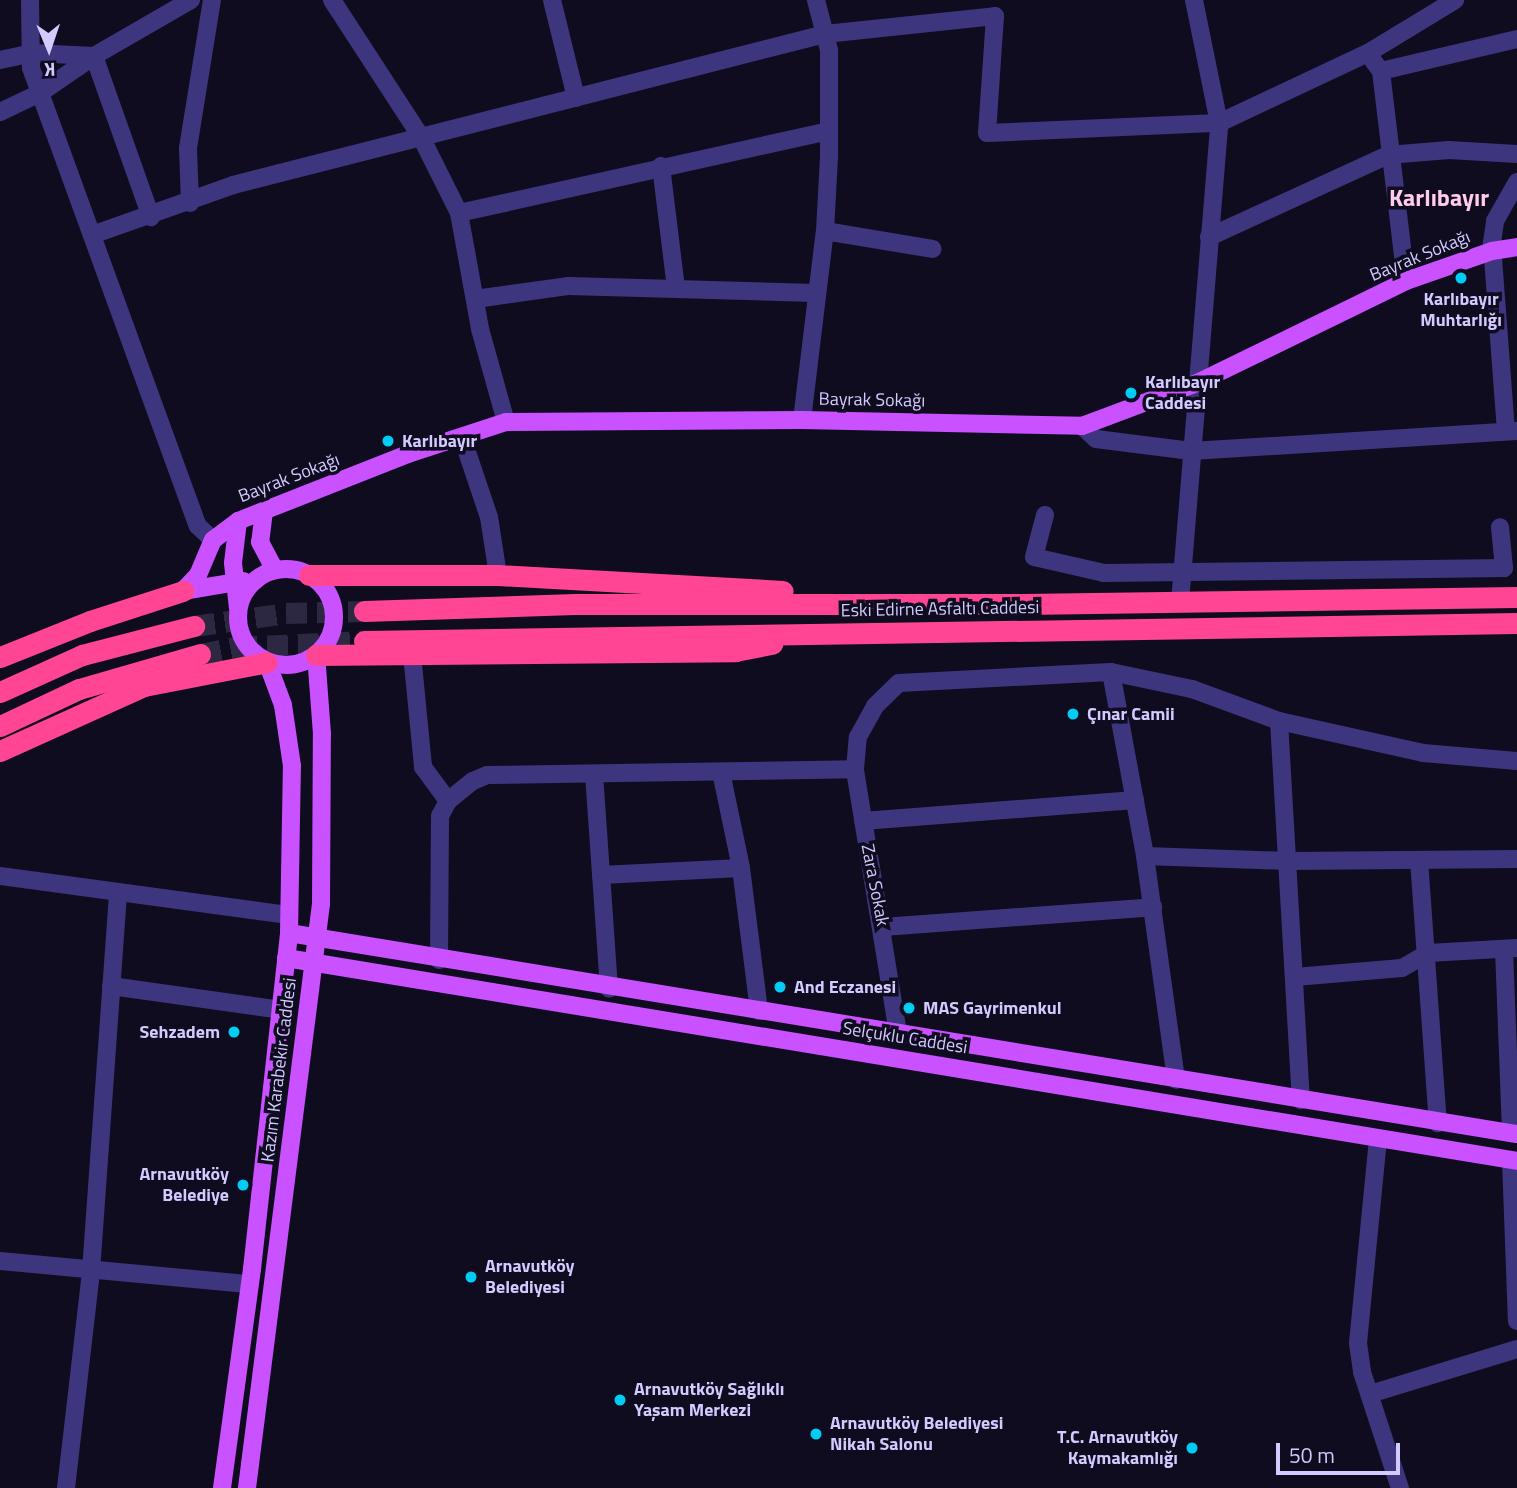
<!DOCTYPE html>
<meta charset="utf-8">
<style>
body{margin:0}
#map{position:relative;width:1517px;height:1488px;overflow:hidden;background:#100c1f;font-family:"Titillium Web",sans-serif}
div>[style]{position:absolute}
.highway-tunnel>*{height:21px;margin-top:-10.5px;transform-origin:0;background:repeating-linear-gradient(90deg,#2d2841 0 21px,transparent 0 31px)}
.minor>*{height:18px;margin:-9px;padding:0 9px;transform-origin:9px;border-radius:9px;background:#3d367f}
.major>*{height:18px;margin:-9px;padding:0 9px;transform-origin:9px;border-radius:9px;background:#c951ff}
.major>.ring{margin:-9px;padding:0;box-sizing:content-box;background:none;border:18px solid #c951ff;border-radius:50%}
.highway>*{height:21px;margin:-10.5px;padding:0 10.5px;transform-origin:10.5px;border-radius:10.5px;background:#ff4593}
.dots>*{width:19px;height:19px;translate:-50% -50%;box-sizing:border-box;border:4px solid #100c1f;border-radius:50%}
span{translate:-50% -50%;white-space:nowrap;text-align:center;line-height:1.15;-webkit-text-stroke:7px #100c1f;paint-order:stroke}
.street-label{font-size:18px;color:#d3caff}
.poi-label{font-size:18px;color:#d3caff;font-weight:700}
.left{translate:0 -50%;text-align:left}
.right{translate:-100% -50%;text-align:right}
.district-label{font-size:24px;color:#ffcce9;font-weight:700}
.north{position:absolute;left:14px;top:14px;width:70px;height:70px;-webkit-text-stroke:5px #100c1f;paint-order:stroke;rotate:178deg;font-size:19px;font-weight:700;line-height:28px;text-align:center;color:#d3caff}
.north::after{content:'';display:block;margin:auto;width:24px;height:32px;background:#d3caff;clip-path:polygon(50% 0,100% 100%,50% 72%,0 100%)}
.scale{position:absolute;left:1276px;top:1443px;width:124px;height:32px;box-sizing:border-box;border:4px solid #d3caff;border-top:0;padding-left:9px;font-size:21px;line-height:24px;white-space:nowrap;color:#d3caff;-webkit-text-stroke:5px #100c1f;paint-order:stroke}
</style>
<div id="map">
<div class="highway-tunnel">
<i style="left:194px;top:626px;width:93px;rotate:-8deg"></i>
<i style="left:286px;top:613px;width:78px;rotate:-1.5deg"></i>
<i style="left:200px;top:654px;width:37px;rotate:-11deg"></i>
<i style="left:236px;top:647px;width:128px;rotate:-2.7deg"></i>
</div>
<div class="minor">
<i style="left:30px;top:0;width:68px;rotate:89.2deg"></i>
<i style="left:31px;top:68px;width:487px;rotate:70deg"></i>
<i style="left:198px;top:526px;width:21px;rotate:43deg"></i>
<i style="left:332px;top:0;width:163px;rotate:57deg"></i>
<i style="left:421px;top:137px;width:85px;rotate:63.4deg"></i>
<i style="left:459px;top:213px;width:118px;rotate:79.7deg"></i>
<i style="left:480px;top:329px;width:97px;rotate:74.4deg"></i>
<i style="left:552px;top:0;width:101px;rotate:76.2deg"></i>
<i style="left:0;top:60px;width:33px;rotate:-12deg"></i>
<i style="left:32px;top:53px;width:62px;rotate:2.8deg"></i>
<i style="left:94px;top:56px;width:171px;rotate:70.5deg"></i>
<i style="left:1374px;top:62px;width:11px;rotate:52deg"></i>
<i style="left:1381px;top:71px;width:140px;rotate:-13.2deg"></i>
<i style="left:1381px;top:71px;width:211px;rotate:83.2deg"></i>
<i style="left:0;top:112px;width:44px;rotate:-25.4deg"></i>
<i style="left:40px;top:93px;width:65px;rotate:-34.4deg"></i>
<i style="left:94px;top:56px;width:112px;rotate:-30deg"></i>
<i style="left:661px;top:166px;width:123px;rotate:83deg"></i>
<i style="left:190px;top:203px;width:55px;rotate:-92.1deg"></i>
<i style="left:188px;top:148px;width:150px;rotate:-80.8deg"></i>
<i style="left:459px;top:213px;width:379px;rotate:-12.5deg"></i>
<i style="left:825px;top:231px;width:109px;rotate:9.5deg"></i>
<i style="left:92px;top:235px;width:150px;rotate:-19.5deg"></i>
<i style="left:233px;top:185px;width:611px;rotate:-14.31deg"></i>
<i style="left:825px;top:34px;width:171px;rotate:-6deg"></i>
<i style="left:995px;top:16px;width:117px;rotate:93.9deg"></i>
<i style="left:987px;top:133px;width:232px;rotate:-2.5deg"></i>
<i style="left:1219px;top:123px;width:165px;rotate:-25.2deg"></i>
<i style="left:1368px;top:53px;width:102px;rotate:-31.3deg"></i>
<i style="left:1209px;top:237px;width:197px;rotate:-24.6deg"></i>
<i style="left:1388px;top:155px;width:61px;rotate:-4.7deg"></i>
<i style="left:1449px;top:150px;width:68px;rotate:3.4deg"></i>
<i style="left:475px;top:299px;width:95px;rotate:-7.9deg"></i>
<i style="left:569px;top:286px;width:247px;rotate:1.6deg"></i>
<i style="left:802px;top:420px;width:190px;rotate:-83.1deg"></i>
<i style="left:825px;top:231px;width:74px;rotate:-86.9deg"></i>
<i style="left:829px;top:157px;width:107px;rotate:-90deg"></i>
<i style="left:829px;top:50px;width:52px;rotate:-104.6deg"></i>
<i style="left:1082px;top:426px;width:19px;rotate:43deg"></i>
<i style="left:1096px;top:439px;width:96px;rotate:7.2deg"></i>
<i style="left:1191px;top:451px;width:327px;rotate:-3.5deg"></i>
<i style="left:1506px;top:431px;width:189px;rotate:-94.3deg"></i>
<i style="left:1492px;top:243px;width:22px;rotate:-82deg"></i>
<i style="left:1495px;top:221px;width:45px;rotate:-60.6deg"></i>
<i style="left:462px;top:437px;width:84px;rotate:71.4deg"></i>
<i style="left:489px;top:517px;width:59px;rotate:81.2deg"></i>
<i style="left:1045px;top:515px;width:43px;rotate:104.7deg"></i>
<i style="left:1034px;top:557px;width:72px;rotate:12.9deg"></i>
<i style="left:1104px;top:573px;width:400px;rotate:-0.7deg"></i>
<i style="left:1504px;top:568px;width:41px;rotate:-95.6deg"></i>
<i style="left:1180px;top:602px;width:481px;rotate:-85.3deg"></i>
<i style="left:1219px;top:123px;width:126px;rotate:-101.5deg"></i>
<i style="left:412px;top:654px;width:114px;rotate:84.4deg"></i>
<i style="left:423px;top:767px;width:42px;rotate:53.7deg"></i>
<i style="left:1111px;top:672px;width:187px;rotate:79.5deg"></i>
<i style="left:1145px;top:856px;width:226px;rotate:82.1deg"></i>
<i style="left:1279px;top:721px;width:380px;rotate:86.7deg"></i>
<i style="left:721px;top:772px;width:98px;rotate:78.2deg"></i>
<i style="left:741px;top:868px;width:144px;rotate:82.8deg"></i>
<i style="left:594px;top:774px;width:215px;rotate:86deg"></i>
<i style="left:863px;top:821px;width:273px;rotate:-4.4deg"></i>
<i style="left:1145px;top:856px;width:144px;rotate:2deg"></i>
<i style="left:1289px;top:861px;width:228px;rotate:-0.5deg"></i>
<i style="left:1419px;top:860px;width:264px;rotate:85.9deg"></i>
<i style="left:601px;top:875px;width:140px;rotate:-2.9deg"></i>
<i style="left:0;top:876px;width:292px;rotate:7.7deg"></i>
<i style="left:883px;top:927px;width:271px;rotate:-4.2deg"></i>
<i style="left:1504px;top:949px;width:184px;rotate:87.8deg"></i>
<i style="left:439px;top:960px;width:144px;rotate:-89.6deg"></i>
<i style="left:440px;top:816px;width:17px;rotate:-62deg"></i>
<i style="left:448px;top:801px;width:32px;rotate:-39deg"></i>
<i style="left:473px;top:781px;width:15px;rotate:-23deg"></i>
<i style="left:487px;top:775px;width:368px;rotate:-0.9deg"></i>
<i style="left:1295px;top:977px;width:107px;rotate:-4.8deg"></i>
<i style="left:1402px;top:968px;width:30px;rotate:-30deg"></i>
<i style="left:1428px;top:953px;width:89px;rotate:-3.2deg"></i>
<i style="left:111px;top:986px;width:172px;rotate:8deg"></i>
<i style="left:898px;top:1033px;width:267px;rotate:-99.3deg"></i>
<i style="left:855px;top:769px;width:32px;rotate:-85deg"></i>
<i style="left:858px;top:737px;width:35px;rotate:-61deg"></i>
<i style="left:875px;top:706px;width:33px;rotate:-44deg"></i>
<i style="left:899px;top:683px;width:212px;rotate:-3deg"></i>
<i style="left:1111px;top:672px;width:83px;rotate:11.9deg"></i>
<i style="left:1192px;top:689px;width:93px;rotate:20.2deg"></i>
<i style="left:1279px;top:721px;width:148px;rotate:12.5deg"></i>
<i style="left:1423px;top:753px;width:94px;rotate:4.9deg"></i>
<i style="left:1378px;top:1139px;width:205px;rotate:95.6deg"></i>
<i style="left:1358px;top:1343px;width:29px;rotate:82deg"></i>
<i style="left:1362px;top:1372px;width:122px;rotate:71.9deg"></i>
<i style="left:1511px;top:1160px;width:161px;rotate:87.9deg"></i>
<i style="left:0;top:1261px;width:251px;rotate:5.3deg"></i>
<i style="left:1370px;top:1394px;width:154px;rotate:-17deg"></i>
<i style="left:66px;top:1488px;width:218px;rotate:-83.4deg"></i>
<i style="left:91px;top:1271px;width:380px;rotate:-85.9deg"></i>
</div>
<div class="major">
<i style="left:264px;top:511px;width:31px;rotate:97deg"></i>
<i style="left:260px;top:542px;width:32px;rotate:62deg"></i>
<i style="left:238px;top:521px;width:42px;rotate:96.8deg"></i>
<i style="left:233px;top:563px;width:45px;rotate:83.7deg"></i>
<i class="ring" style="left:238px;top:569px;width:78px;height:78px"></i>
<i style="left:183px;top:591px;width:22px;rotate:-47deg"></i>
<i style="left:198px;top:575px;width:38px;rotate:-67deg"></i>
<i style="left:213px;top:540px;width:31px;rotate:-37deg"></i>
<i style="left:238px;top:521px;width:183px;rotate:-21.5deg"></i>
<i style="left:408px;top:454px;width:103px;rotate:-18.1deg"></i>
<i style="left:506px;top:422px;width:296px;rotate:-0.4deg"></i>
<i style="left:802px;top:420px;width:280px;rotate:1.2deg"></i>
<i style="left:1082px;top:426px;width:123px;rotate:-20.5deg"></i>
<i style="left:1197px;top:383px;width:233px;rotate:-26deg"></i>
<i style="left:1406px;top:281px;width:91px;rotate:-19.2deg"></i>
<i style="left:1492px;top:251px;width:25px;rotate:-9deg"></i>
<i style="left:183px;top:591px;width:61px;rotate:-9.5deg"></i>
<i style="left:289px;top:933px;width:1244px;rotate:9.3deg"></i>
<i style="left:286px;top:958px;width:1248px;rotate:9.36deg"></i>
<i style="left:222px;top:1488px;width:221px;rotate:-82.2deg"></i>
<i style="left:252px;top:1269px;width:338px;rotate:-83.7deg"></i>
<i style="left:289px;top:933px;width:167px;rotate:-89deg"></i>
<i style="left:292px;top:766px;width:62px;rotate:-98.4deg"></i>
<i style="left:283px;top:705px;width:46px;rotate:-110.4deg"></i>
<i style="left:247px;top:1488px;width:589px;rotate:-82.78deg"></i>
<i style="left:321px;top:904px;width:170px;rotate:-89.7deg"></i>
<i style="left:322px;top:734px;width:79px;rotate:-94.3deg"></i>
</div>
<div class="highway">
<i style="left:309px;top:575px;width:189px"></i>
<i style="left:498px;top:575px;width:285px;rotate:3.2deg"></i>
<i style="left:364px;top:611px;width:211px;rotate:-1.9deg"></i>
<i style="left:575px;top:604px;width:448px"></i>
<i style="left:1023px;top:604px;width:494px;rotate:-0.8deg"></i>
<i style="left:364px;top:641px;width:1153px;rotate:-0.89deg"></i>
<i style="left:316px;top:655px;width:419px;rotate:-0.5deg"></i>
<i style="left:735px;top:651px;width:38px;rotate:-11deg"></i>
<i style="left:0;top:657px;width:97px;rotate:-21.8deg"></i>
<i style="left:90px;top:621px;width:98px;rotate:-17.9deg"></i>
<i style="left:0;top:692px;width:90px;rotate:-24.3deg"></i>
<i style="left:82px;top:655px;width:116px;rotate:-14.5deg"></i>
<i style="left:0;top:726px;width:87px;rotate:-25.1deg"></i>
<i style="left:79px;top:689px;width:126px;rotate:-16.1deg"></i>
<i style="left:0;top:751px;width:158px;rotate:-24.3deg"></i>
<i style="left:144px;top:686px;width:125px;rotate:-11deg"></i>
</div>
<div class="dots">
<i style="left:1461px;top:278px;background:#00cdf5"></i>
<i style="left:1131px;top:393px;background:#00cdf5"></i>
<i style="left:388px;top:441px;background:#00cdf5"></i>
<i style="left:1073px;top:714px;background:#00cdf5"></i>
<i style="left:780px;top:987px;background:#00cdf5"></i>
<i style="left:909px;top:1008px;background:#00cdf5"></i>
<i style="left:234px;top:1032px;background:#00cdf5"></i>
<i style="left:243px;top:1185px;background:#00cdf5"></i>
<i style="left:471px;top:1277px;background:#00cdf5"></i>
<i style="left:620px;top:1400px;background:#00cdf5"></i>
<i style="left:816px;top:1434px;background:#00cdf5"></i>
<i style="left:1192px;top:1448px;background:#00cdf5"></i>
</div>
<div class="street-label">
<span style="left:1420px;top:256px;rotate:-22deg">Bayrak Sokağı</span>
<span style="left:872px;top:400px;rotate:1deg">Bayrak Sokağı</span>
<span style="left:289px;top:478px;rotate:-21deg">Bayrak Sokağı</span>
<span style="left:940px;top:609px;rotate:-1deg">Eski Edirne Asfaltı Caddesi</span>
<span style="left:875px;top:885px;rotate:79deg">Zara Sokak</span>
<span style="left:905px;top:1038px;rotate:9deg">Selçuklu Caddesi</span>
<span style="left:279px;top:1070px;rotate:-83deg">Kazım Karabekir Caddesi</span>
</div>
<div class="poi-label">
<span style="left:1461px;top:310px">Karlıbayır<br>Muhtarlığı</span>
<span class="left" style="left:1145px;top:393px">Karlıbayır<br>Caddesi</span>
<span class="left" style="left:402px;top:441px">Karlıbayır</span>
<span class="left" style="left:1087px;top:714px">Çınar Camii</span>
<span class="left" style="left:794px;top:987px">And Eczanesi</span>
<span class="left" style="left:923px;top:1008px">MAS Gayrimenkul</span>
<span class="right" style="left:220px;top:1032px">Sehzadem</span>
<span class="right" style="left:229px;top:1185px">Arnavutköy<br>Belediye</span>
<span class="left" style="left:485px;top:1277px">Arnavutköy<br>Belediyesi</span>
<span class="left" style="left:634px;top:1400px">Arnavutköy Sağlıklı<br>Yaşam Merkezi</span>
<span class="left" style="left:830px;top:1434px">Arnavutköy Belediyesi<br>Nikah Salonu</span>
<span class="right" style="left:1178px;top:1448px">T.C. Arnavutköy<br>Kaymakamlığı</span>
</div>
<div class="district-label">
<span style="left:1439px;top:198px">Karlıbayır</span>
</div>
<div class="north">K</div>
<div class="scale">50 m</div>
</div>
